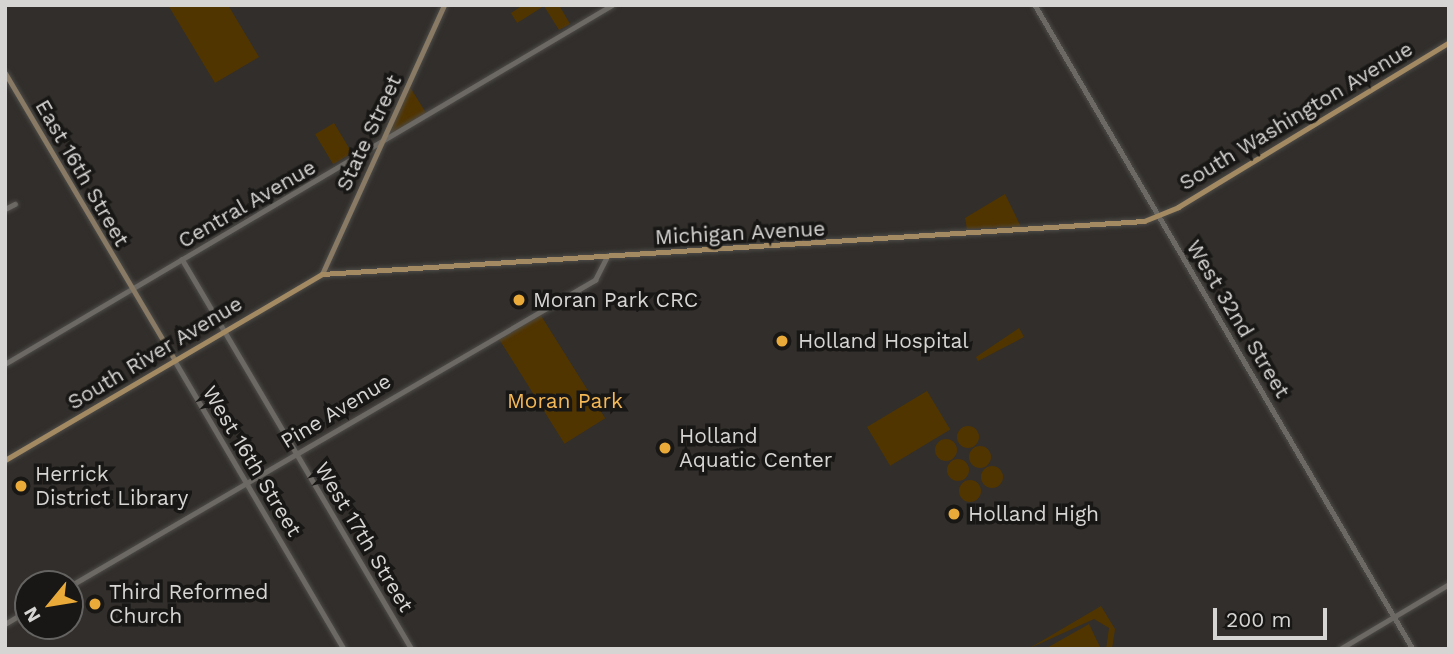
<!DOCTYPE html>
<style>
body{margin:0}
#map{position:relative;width:1454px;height:654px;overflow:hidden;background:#312e2b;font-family:"Work Sans",sans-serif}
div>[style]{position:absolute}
.green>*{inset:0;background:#513500;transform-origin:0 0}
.round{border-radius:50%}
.roads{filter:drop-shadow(0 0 2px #4e4c49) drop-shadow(0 0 2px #4e4c49)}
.tertiary>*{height:4.5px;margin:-2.25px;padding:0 2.25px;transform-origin:2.25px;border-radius:2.25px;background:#6c6964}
.secondary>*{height:5px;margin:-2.5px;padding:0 2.5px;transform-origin:2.5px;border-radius:2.5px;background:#887a64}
.primary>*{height:5px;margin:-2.5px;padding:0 2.5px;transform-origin:2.5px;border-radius:2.5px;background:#a38a63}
.dots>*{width:19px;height:19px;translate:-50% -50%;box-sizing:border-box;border:4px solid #181715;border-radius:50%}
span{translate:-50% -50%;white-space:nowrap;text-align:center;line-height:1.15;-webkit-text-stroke:7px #181715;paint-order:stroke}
.street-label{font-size:21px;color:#d7d5d3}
.poi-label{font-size:21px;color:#d7d5d3}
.left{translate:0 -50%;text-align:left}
.park-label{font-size:21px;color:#f4b856}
.frame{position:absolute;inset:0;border:7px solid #d7d5d3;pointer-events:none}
.north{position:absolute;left:14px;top:570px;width:70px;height:70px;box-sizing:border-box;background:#181715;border:2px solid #646361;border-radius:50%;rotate:240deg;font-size:19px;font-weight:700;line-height:28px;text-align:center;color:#d7d5d3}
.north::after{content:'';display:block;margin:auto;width:24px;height:32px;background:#eaaa39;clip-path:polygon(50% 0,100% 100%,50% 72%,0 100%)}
.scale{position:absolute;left:1213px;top:608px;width:114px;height:32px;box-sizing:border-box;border:4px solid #d7d5d3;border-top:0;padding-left:9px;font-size:21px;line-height:24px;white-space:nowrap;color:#d7d5d3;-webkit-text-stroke:5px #181715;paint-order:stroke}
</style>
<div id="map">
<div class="green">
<i style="clip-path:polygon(168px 5px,228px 5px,259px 57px,215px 83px)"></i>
<i style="clip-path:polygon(523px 5px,559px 5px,570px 24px,559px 30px,544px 6px,517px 23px,511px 13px)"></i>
<i style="clip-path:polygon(410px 87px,426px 113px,387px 136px)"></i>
<i style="left:334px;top:123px;width:35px;height:22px;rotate:59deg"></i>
<i style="clip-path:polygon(1005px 194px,1021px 227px,967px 229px,965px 218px)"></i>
<i style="left:540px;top:314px;width:123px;height:48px;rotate:58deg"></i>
<i style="clip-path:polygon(1019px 328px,1024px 337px,978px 361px,976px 357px)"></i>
<i style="left:927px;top:391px;width:45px;height:70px;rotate:59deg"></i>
<i class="round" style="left:957px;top:426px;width:22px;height:22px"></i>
<i class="round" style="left:935px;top:439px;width:22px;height:22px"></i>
<i class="round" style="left:969px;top:446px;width:22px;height:22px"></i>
<i class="round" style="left:947px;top:459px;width:22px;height:22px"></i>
<i class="round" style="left:981px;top:466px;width:22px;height:22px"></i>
<i class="round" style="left:959px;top:480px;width:22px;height:22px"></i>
<i style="clip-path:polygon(1101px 606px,1115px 629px,1112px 649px,1106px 649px,1109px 628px,1094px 619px,1028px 649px)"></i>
<i style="clip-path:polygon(1089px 624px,1101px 649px,1045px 649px)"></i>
</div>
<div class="roads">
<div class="tertiary">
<i style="left:1035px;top:5px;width:747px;rotate:59.59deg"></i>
<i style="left:5px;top:209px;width:11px;rotate:-27deg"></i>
<i style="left:182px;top:259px;width:453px;rotate:59.5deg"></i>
<i style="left:175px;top:361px;width:334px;rotate:59.6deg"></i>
<i style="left:5px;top:364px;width:705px;rotate:-30.6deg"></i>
<i style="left:70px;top:586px;width:608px;rotate:-30.24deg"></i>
<i style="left:595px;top:280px;width:27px;rotate:-63deg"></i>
<i style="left:5px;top:624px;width:27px;rotate:-31deg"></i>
<i style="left:1340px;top:649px;width:127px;rotate:-30.8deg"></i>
</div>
<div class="secondary">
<i style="left:5px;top:73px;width:334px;rotate:59.4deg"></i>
<i style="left:322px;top:274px;width:295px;rotate:-65.6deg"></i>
</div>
<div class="primary">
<i style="left:5px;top:460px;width:368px;rotate:-30.4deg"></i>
<i style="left:322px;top:274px;width:824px;rotate:-3.69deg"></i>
<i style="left:1144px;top:221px;width:37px;rotate:-22deg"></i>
<i style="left:1178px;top:207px;width:317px;rotate:-31.3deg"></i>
</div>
</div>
<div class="dots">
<i style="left:519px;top:300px;background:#eaaa39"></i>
<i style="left:782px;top:341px;background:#eaaa39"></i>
<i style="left:665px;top:448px;background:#eaaa39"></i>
<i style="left:21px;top:486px;background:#eaaa39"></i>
<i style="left:954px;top:514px;background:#eaaa39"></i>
<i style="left:95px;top:604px;background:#eaaa39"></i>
</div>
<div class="street-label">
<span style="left:1296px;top:116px;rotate:-31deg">South Washington Avenue</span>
<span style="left:369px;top:133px;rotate:-65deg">State Street</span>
<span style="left:82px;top:173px;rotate:60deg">East 16th Street</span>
<span style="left:247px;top:204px;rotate:-30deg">Central Avenue</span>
<span style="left:740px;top:233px;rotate:-3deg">Michigan Avenue</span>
<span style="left:1238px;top:319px;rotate:59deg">West 32nd Street</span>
<span style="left:155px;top:353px;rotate:-31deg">South River Avenue</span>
<span style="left:336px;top:411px;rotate:-31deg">Pine Avenue</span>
<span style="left:252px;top:461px;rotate:59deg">West 16th Street</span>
<span style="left:364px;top:537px;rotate:59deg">West 17th Street</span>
</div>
<div class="poi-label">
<span class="left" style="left:533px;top:300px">Moran Park CRC</span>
<span class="left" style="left:798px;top:341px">Holland Hospital</span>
<span class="left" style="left:679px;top:448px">Holland<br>Aquatic Center</span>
<span class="left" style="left:35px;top:486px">Herrick<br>District Library</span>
<span class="left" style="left:968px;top:514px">Holland High</span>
<span class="left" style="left:109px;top:604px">Third Reformed<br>Church</span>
</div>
<div class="park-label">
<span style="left:565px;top:401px">Moran Park</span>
</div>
<div class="frame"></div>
<div class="north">N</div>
<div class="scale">200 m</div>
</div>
